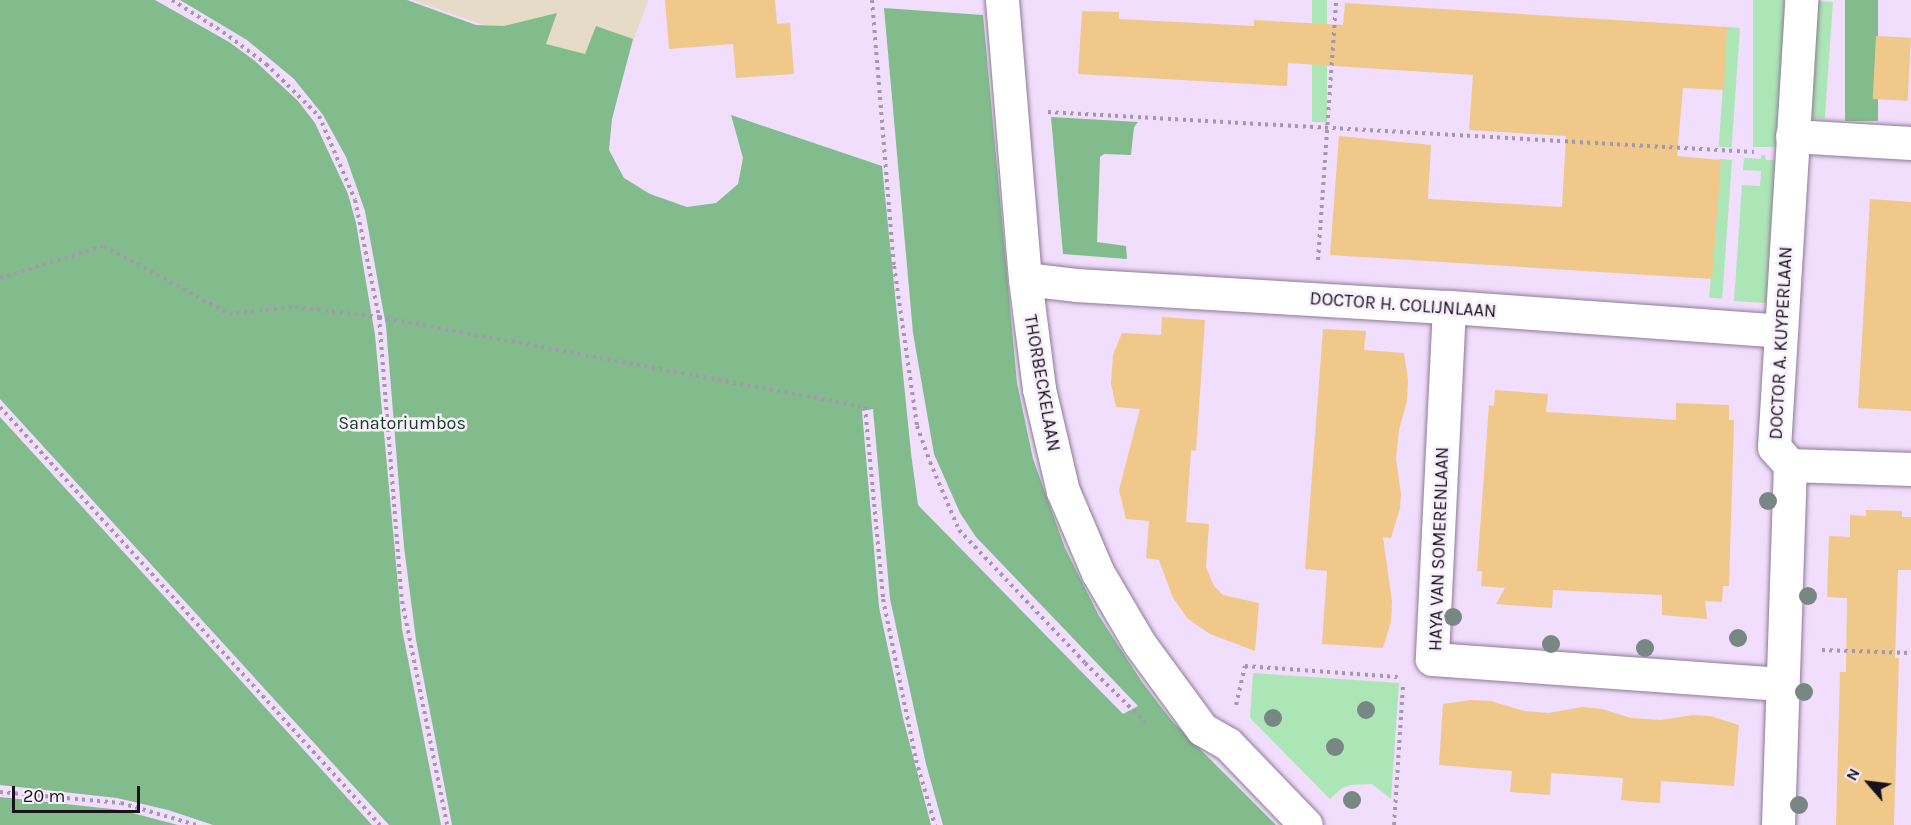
<!DOCTYPE html>
<style>
body{margin:0}
#map{position:relative;width:1911px;height:825px;overflow:hidden;background:#f1ddfc;font-family:Karla,sans-serif}
div>[style]{position:absolute}
.industrial>*{inset:0;background:#e6dbc6}
.green>*{inset:0;background:#ade6b6;transform-origin:0 0}
.forest>*{inset:0;background:#82bc8c;transform-origin:0 0}
.building>*{inset:0;background:#f0c88a;transform-origin:0 0}
.path>*{height:4px;margin-top:-2px;transform-origin:0;background:repeating-linear-gradient(90deg,#a696ae 0 3px,transparent 0 7.5px)}
.roads{filter:drop-shadow(0 0 2px #8d7b97) drop-shadow(0 0 2px #8d7b97)}
.minor>*{height:33px;margin:-16.5px;padding:0 16.5px;transform-origin:16.5px;border-radius:16.5px;background:#fff}
.trees>*{width:18px;height:18px;margin:-9px;border-radius:50%;background:#798784}
span{translate:-50% -50%;white-space:nowrap;text-align:center;line-height:1.15;-webkit-text-stroke:5px #f7f0fc;paint-order:stroke}
.street-label{font-size:18px;color:#19121c}
.park-label{font-size:18px;color:#164121}
.north{position:absolute;left:1839px;top:753px;width:60px;height:60px;-webkit-text-stroke:4px #f7f0fc;paint-order:stroke;rotate:298deg;font-size:16px;font-weight:700;line-height:24px;text-align:center;color:#19121c}
.north::after{content:'';display:block;margin:auto;width:21px;height:27px;background:#19121c;clip-path:polygon(50% 0,100% 100%,50% 72%,0 100%)}
.scale{position:absolute;left:12px;top:786px;width:128px;height:27px;box-sizing:border-box;border:3px solid #19121c;border-top:0;padding-left:8px;font-size:18px;line-height:21px;white-space:nowrap;color:#19121c;-webkit-text-stroke:4px #f7f0fc;paint-order:stroke}
</style>
<div id="map">
<div class="industrial">
<i style="clip-path:polygon(412px 0,648px 0,622px 73px)"></i>
</div>
<div class="green">
<i style="left:1312px;top:0;width:15px;height:122px"></i>
<i style="left:1753px;top:0;width:31px;height:147px"></i>
<i style="left:1817px;top:1px;width:16px;height:117px;rotate:4deg"></i>
<i style="left:1727px;top:27px;width:13px;height:120px;rotate:4deg"></i>
<i style="clip-path:polygon(1761px 155px,1765px 155px,1766px 160px,1775px 160px,1766px 303px,1734px 301px,1742px 185px,1760px 186px,1761px 171px,1743px 170px,1744px 158px,1761px 159px)"></i>
<i style="left:1719px;top:159px;width:13px;height:139px;rotate:4deg"></i>
<i style="clip-path:polygon(1253px 673px,1399px 683px,1391px 799px,1372px 784px,1351px 785px,1342px 788px,1330px 799px,1250px 718px)"></i>
</div>
<div class="forest">
<i style="clip-path:polygon(0 0,155px 0,229px 42px,255px 61px,298px 101px,315px 123px,348px 194px,356px 223px,375px 335px,402px 629px,441px 825px,389px 825px,0 399px)"></i>
<i style="clip-path:polygon(180px 0,407px 0,476px 25px,504px 26px,557px 13px,546px 44px,585px 54px,596px 26px,633px 39px,612px 119px,609px 150px,624px 178px,650px 194px,687px 207px,716px 203px,738px 184px,743px 158px,731px 115px,882px 166px,911px 453px,918px 505px,1123px 714px,1138px 706px,976px 537px,960px 513px,934px 454px,913px 333px,884px 8px,983px 15px,1017px 383px,1033px 459px,1065px 548px,1099px 616px,1142px 682px,1172px 721px,1276px 825px,943px 825px,926px 764px,890px 599px,873px 409px,862px 411px,879px 607px,903px 718px,931px 825px,452px 825px,416px 640px,404px 547px,386px 326px,365px 211px,346px 157px,323px 115px,294px 79px,247px 40px)"></i>
<i style="left:1845px;top:0;width:33px;height:121px"></i>
<i style="clip-path:polygon(1051px 117px,1138px 122px,1134px 127px,1131px 155px,1104px 154px,1100px 157px,1097px 242px,1126px 246px,1127px 259px,1063px 254px)"></i>
<i style="clip-path:polygon(0 417px,183px 617px,372px 825px,213px 825px,168px 810px,117px 798px,0 785px)"></i>
<i style="clip-path:polygon(0 797px,121px 810px,178px 825px,0 825px)"></i>
</div>
<div class="building">
<i style="clip-path:polygon(665px 0,775px 0,777px 24px,790px 23px,794px 74px,736px 78px,733px 44px,669px 49px)"></i>
<i style="clip-path:polygon(1345px 3px,1727px 27px,1724px 90px,1683px 88px,1677px 156px,1721px 160px,1712px 279px,1330px 255px,1339px 136px,1431px 145px,1428px 199px,1562px 207px,1566px 136px,1469px 130px,1473px 75px,1288px 63px,1287px 86px,1078px 74px,1082px 11px,1119px 12px,1119px 19px,1254px 26px,1254px 20px,1343px 25px)"></i>
<i style="left:1876px;top:36px;width:35px;height:63px;rotate:3deg"></i>
<i style="clip-path:polygon(1870px 199px,1911px 202px,1911px 411px,1858px 408px)"></i>
<i style="clip-path:polygon(1162px 317px,1205px 320px,1196px 451px,1191px 450px,1186px 522px,1209px 524px,1206px 567px,1214px 586px,1223px 595px,1259px 603px,1255px 651px,1210px 634px,1188px 619px,1173px 598px,1159px 560px,1146px 558px,1149px 521px,1126px 519px,1119px 490px,1140px 409px,1116px 407px,1111px 383px,1113px 355px,1122px 333px,1161px 335px)"></i>
<i style="clip-path:polygon(1323px 329px,1366px 331px,1364px 350px,1404px 353px,1408px 380px,1407px 401px,1399px 430px,1396px 459px,1401px 494px,1400px 508px,1391px 538px,1383px 537px,1392px 601px,1391px 622px,1383px 648px,1322px 644px,1327px 571px,1305px 569px)"></i>
<i style="clip-path:polygon(1495px 390px,1548px 394px,1546px 412px,1676px 420px,1676px 403px,1729px 405px,1729px 420px,1734px 420px,1729px 586px,1723px 586px,1722px 602px,1705px 601px,1707px 619px,1662px 615px,1662px 595px,1553px 590px,1552px 608px,1496px 604px,1505px 588px,1481px 586px,1482px 571px,1477px 571px,1489px 405px,1494px 406px)"></i>
<i style="clip-path:polygon(1866px 510px,1902px 511px,1902px 517px,1911px 517px,1911px 570px,1898px 570px,1895px 658px,1899px 658px,1894px 825px,1836px 825px,1840px 672px,1846px 672px,1847px 598px,1827px 597px,1829px 536px,1850px 537px,1850px 515px,1866px 516px)"></i>
<i style="clip-path:polygon(1471px 700px,1491px 701px,1524px 711px,1549px 713px,1582px 707px,1602px 709px,1631px 718px,1661px 720px,1693px 715px,1710px 716px,1739px 725px,1734px 786px,1661px 781px,1660px 803px,1641px 802px,1621px 800px,1623px 778px,1551px 773px,1550px 795px,1510px 792px,1512px 771px,1439px 765px,1443px 704px)"></i>
</div>
<div class="path">
<i style="left:172px;top:0;width:60px;rotate:32.1deg"></i>
<i style="left:223px;top:32px;width:54px;rotate:36.7deg"></i>
<i style="left:266px;top:64px;width:74px;rotate:44.5deg"></i>
<i style="left:319px;top:116px;width:91px;rotate:66.8deg"></i>
<i style="left:355px;top:200px;width:119px;rotate:78.4deg"></i>
<i style="left:379px;top:317px;width:285px;rotate:85.4deg"></i>
<i style="left:402px;top:601px;width:228px;rotate:78.6deg"></i>
<i style="left:872px;top:0;width:267px;rotate:85.3deg"></i>
<i style="left:894px;top:266px;width:162px;rotate:81.8deg"></i>
<i style="left:917px;top:426px;width:38px;rotate:70deg"></i>
<i style="left:930px;top:462px;width:74px;rotate:66.9deg"></i>
<i style="left:959px;top:530px;width:183px;rotate:46.5deg"></i>
<i style="left:1085px;top:663px;width:86px;rotate:44.5deg"></i>
<i style="left:1048px;top:112px;width:707px;rotate:3.24deg"></i>
<i style="left:1318px;top:260px;width:261px;rotate:-86deg"></i>
<i style="left:0;top:278px;width:109px;rotate:-17.1deg"></i>
<i style="left:104px;top:246px;width:142px;rotate:28.5deg"></i>
<i style="left:229px;top:314px;width:66px;rotate:-6.1deg"></i>
<i style="left:295px;top:307px;width:85px;rotate:6.8deg"></i>
<i style="left:379px;top:317px;width:494px;rotate:10.5deg"></i>
<i style="left:865px;top:407px;width:193px;rotate:84.6deg"></i>
<i style="left:883px;top:599px;width:164px;rotate:78.4deg"></i>
<i style="left:916px;top:760px;width:68px;rotate:73.7deg"></i>
<i style="left:0;top:407px;width:565px;rotate:47.73deg"></i>
<i style="left:1822px;top:650px;width:89px;rotate:1.9deg"></i>
<i style="left:1236px;top:705px;width:40px;rotate:-77deg"></i>
<i style="left:1245px;top:666px;width:153px;rotate:4.1deg"></i>
<i style="left:0;top:792px;width:121px;rotate:5.2deg"></i>
<i style="left:121px;top:803px;width:78px;rotate:16.3deg"></i>
<i style="left:1394px;top:825px;width:141px;rotate:-86.3deg"></i>
</div>
<div class="roads">
<div class="minor">
<i style="left:1002px;top:0;width:280px;rotate:85.3deg"></i>
<i style="left:1025px;top:279px;width:111px;rotate:82.7deg"></i>
<i style="left:1039px;top:389px;width:105px;rotate:76.8deg"></i>
<i style="left:1063px;top:491px;width:89px;rotate:66.9deg"></i>
<i style="left:1098px;top:573px;width:81px;rotate:59.6deg"></i>
<i style="left:1139px;top:643px;width:107px;rotate:53.8deg"></i>
<i style="left:1202px;top:729px;width:30px;rotate:30deg"></i>
<i style="left:1228px;top:744px;width:112px;rotate:46.1deg"></i>
<i style="left:1792px;top:136px;width:119px;rotate:3.4deg"></i>
<i style="left:1025px;top:279px;width:51px;rotate:6.7deg"></i>
<i style="left:1076px;top:285px;width:374px;rotate:3.4deg"></i>
<i style="left:1449px;top:307px;width:333px;rotate:4.1deg"></i>
<i style="left:1449px;top:307px;width:352px;rotate:92.8deg"></i>
<i style="left:1432px;top:659px;width:351px;rotate:4.1deg"></i>
<i style="left:1790px;top:465px;width:121px;rotate:1.9deg"></i>
<i style="left:1778px;top:825px;width:360px;rotate:-88.1deg"></i>
<i style="left:1790px;top:465px;width:24px;rotate:-132deg"></i>
<i style="left:1774px;top:447px;width:448px;rotate:-86.5deg"></i>
</div>
</div>
<div class="trees">
<i style="left:1768px;top:501px"></i>
<i style="left:1808px;top:596px"></i>
<i style="left:1453px;top:617px"></i>
<i style="left:1738px;top:638px"></i>
<i style="left:1551px;top:644px"></i>
<i style="left:1645px;top:648px"></i>
<i style="left:1804px;top:692px"></i>
<i style="left:1366px;top:710px"></i>
<i style="left:1273px;top:718px"></i>
<i style="left:1335px;top:747px"></i>
<i style="left:1352px;top:800px"></i>
<i style="left:1799px;top:805px"></i>
</div>
<div class="street-label">
<span style="left:1403px;top:305px;rotate:4deg">DOCTOR H. COLIJNLAAN</span>
<span style="left:1781px;top:343px;rotate:-87deg">DOCTOR A. KUYPERLAAN</span>
<span style="left:1042px;top:383px;rotate:80deg">THORBECKELAAN</span>
<span style="left:1439px;top:549px;rotate:-88deg">HAYA VAN SOMERENLAAN</span>
</div>
<div class="park-label">
<span style="left:402px;top:423px">Sanatoriumbos</span>
</div>
<div class="north">N</div>
<div class="scale">20 m</div>
</div>
